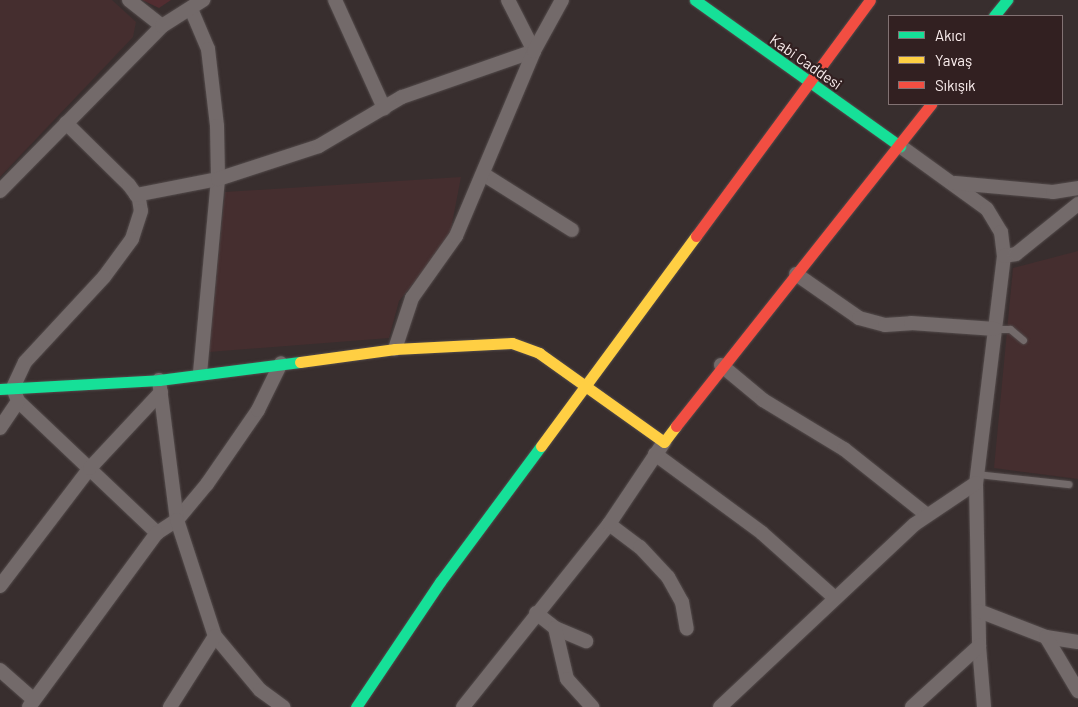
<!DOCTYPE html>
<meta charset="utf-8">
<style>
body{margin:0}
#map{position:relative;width:1078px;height:707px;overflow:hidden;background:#382e2e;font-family:Barlow,sans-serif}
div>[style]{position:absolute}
.built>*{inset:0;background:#452e2f}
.green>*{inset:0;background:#522d31}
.roads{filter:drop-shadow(0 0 1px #534b4b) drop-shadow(0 0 1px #534b4b)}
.lane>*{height:7px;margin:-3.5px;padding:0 3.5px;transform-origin:3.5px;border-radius:3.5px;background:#736a6a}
.street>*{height:14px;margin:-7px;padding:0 7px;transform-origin:7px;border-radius:7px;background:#736a6a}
.fast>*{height:11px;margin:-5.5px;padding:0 5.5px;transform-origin:5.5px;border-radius:5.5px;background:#16e098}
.slow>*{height:11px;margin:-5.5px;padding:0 5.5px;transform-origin:5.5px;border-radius:5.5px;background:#ffcf43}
.jam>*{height:11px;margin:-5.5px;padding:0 5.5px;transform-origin:5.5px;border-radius:5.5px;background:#f24e42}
span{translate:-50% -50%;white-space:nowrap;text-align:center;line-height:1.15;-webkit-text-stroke:4.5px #322021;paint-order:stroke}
.street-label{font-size:15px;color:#fbeeee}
.legend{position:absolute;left:888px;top:15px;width:175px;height:90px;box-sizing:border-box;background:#322021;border:1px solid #827273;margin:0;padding:6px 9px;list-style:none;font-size:15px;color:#fbeeee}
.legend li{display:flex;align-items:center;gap:10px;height:25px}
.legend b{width:25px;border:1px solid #827273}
</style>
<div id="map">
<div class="built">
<i style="clip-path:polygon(0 0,112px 0,136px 22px,133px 37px,0 177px)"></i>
<i style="clip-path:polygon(461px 177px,449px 239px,399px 301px,389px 338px,209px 352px,225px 192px)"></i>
<i style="clip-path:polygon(1078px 251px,1078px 479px,994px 468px,1013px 268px)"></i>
</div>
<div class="green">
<i style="clip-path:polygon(142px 0,171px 0,159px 8px)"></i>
</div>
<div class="roads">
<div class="lane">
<i style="left:995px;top:329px;width:15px"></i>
<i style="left:1010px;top:329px;width:17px;rotate:40deg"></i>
<i style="left:977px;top:474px;width:92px;rotate:6.3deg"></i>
</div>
<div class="street">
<i style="left:129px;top:0;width:42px;rotate:38.2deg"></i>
<i style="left:335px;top:0;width:119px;rotate:65.6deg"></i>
<i style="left:191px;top:9px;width:43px;rotate:67deg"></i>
<i style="left:208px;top:49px;width:78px;rotate:83.3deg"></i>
<i style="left:217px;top:126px;width:53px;rotate:88.9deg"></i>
<i style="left:218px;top:179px;width:194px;rotate:95.3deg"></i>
<i style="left:66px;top:123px;width:88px;rotate:44.5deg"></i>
<i style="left:129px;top:185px;width:17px;rotate:54deg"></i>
<i style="left:139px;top:199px;width:12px;rotate:81deg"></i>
<i style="left:141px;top:211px;width:29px;rotate:108deg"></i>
<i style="left:132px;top:239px;width:47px;rotate:126.4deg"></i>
<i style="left:104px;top:277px;width:116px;rotate:132.9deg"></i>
<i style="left:25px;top:362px;width:29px;rotate:115deg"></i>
<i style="left:13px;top:388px;width:14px;rotate:69deg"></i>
<i style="left:18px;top:401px;width:192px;rotate:43.5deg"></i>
<i style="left:157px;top:533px;width:24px;rotate:-33deg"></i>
<i style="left:177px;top:520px;width:47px;rotate:-50.2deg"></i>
<i style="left:207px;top:484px;width:90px;rotate:-55.4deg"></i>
<i style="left:258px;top:410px;width:52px;rotate:-63.9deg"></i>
<i style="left:900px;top:146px;width:107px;rotate:35.9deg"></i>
<i style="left:987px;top:209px;width:27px;rotate:59deg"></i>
<i style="left:1001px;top:232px;width:24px;rotate:83deg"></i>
<i style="left:1004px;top:256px;width:229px;rotate:97deg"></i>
<i style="left:976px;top:483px;width:163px;rotate:88.9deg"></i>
<i style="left:979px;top:646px;width:61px;rotate:85.3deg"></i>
<i style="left:483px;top:174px;width:105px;rotate:32.2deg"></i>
<i style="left:955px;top:183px;width:98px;rotate:5.2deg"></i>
<i style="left:1053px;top:192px;width:25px;rotate:-9deg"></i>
<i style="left:0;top:191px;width:231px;rotate:-45.5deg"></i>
<i style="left:162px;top:26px;width:49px;rotate:-32.4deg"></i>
<i style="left:136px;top:195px;width:84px;rotate:-11deg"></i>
<i style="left:218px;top:179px;width:106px;rotate:-18.1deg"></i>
<i style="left:319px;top:146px;width:96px;rotate:-30.6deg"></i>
<i style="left:402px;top:97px;width:140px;rotate:-19.2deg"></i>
<i style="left:534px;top:51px;width:57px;rotate:-117deg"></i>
<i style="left:1004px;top:256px;width:12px;rotate:-9deg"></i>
<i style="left:1016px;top:254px;width:80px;rotate:-38.9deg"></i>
<i style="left:796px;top:274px;width:77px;rotate:34.9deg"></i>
<i style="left:859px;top:318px;width:27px;rotate:15deg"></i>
<i style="left:885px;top:325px;width:26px;rotate:-4deg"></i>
<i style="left:911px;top:323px;width:84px;rotate:4.1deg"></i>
<i style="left:395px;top:349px;width:54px;rotate:-71.6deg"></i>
<i style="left:412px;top:298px;width:76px;rotate:-54.6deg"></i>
<i style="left:456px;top:236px;width:201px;rotate:-67.1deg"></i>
<i style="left:534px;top:51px;width:58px;rotate:-61.2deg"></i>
<i style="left:721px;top:365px;width:55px;rotate:39.8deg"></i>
<i style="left:763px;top:400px;width:95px;rotate:31.2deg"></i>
<i style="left:844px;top:449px;width:106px;rotate:38.5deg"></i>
<i style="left:159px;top:380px;width:141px;rotate:82.7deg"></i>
<i style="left:177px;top:520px;width:122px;rotate:71.9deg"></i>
<i style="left:215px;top:636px;width:70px;rotate:50.2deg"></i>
<i style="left:260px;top:690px;width:29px;rotate:36deg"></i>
<i style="left:0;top:428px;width:32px;rotate:-56deg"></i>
<i style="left:655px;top:454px;width:133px;rotate:36.4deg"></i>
<i style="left:762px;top:533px;width:98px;rotate:41.7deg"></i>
<i style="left:609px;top:524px;width:39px;rotate:37deg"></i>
<i style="left:640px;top:547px;width:41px;rotate:47deg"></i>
<i style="left:668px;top:577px;width:29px;rotate:61deg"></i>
<i style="left:682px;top:602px;width:27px;rotate:80deg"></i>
<i style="left:0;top:586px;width:148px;rotate:-52.7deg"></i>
<i style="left:90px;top:468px;width:104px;rotate:-46.9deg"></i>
<i style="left:979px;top:611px;width:72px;rotate:21.2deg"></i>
<i style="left:1046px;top:637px;width:32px;rotate:9deg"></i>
<i style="left:536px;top:613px;width:24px;rotate:38deg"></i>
<i style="left:555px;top:628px;width:34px;rotate:23deg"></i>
<i style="left:555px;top:628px;width:52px;rotate:76.8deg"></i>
<i style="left:567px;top:679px;width:38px;rotate:48deg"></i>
<i style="left:1046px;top:637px;width:63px;rotate:59.3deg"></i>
<i style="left:0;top:670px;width:45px;rotate:41.4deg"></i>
<i style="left:29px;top:707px;width:216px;rotate:-53.7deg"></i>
<i style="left:170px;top:707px;width:84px;rotate:-57.6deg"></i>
<i style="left:463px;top:707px;width:234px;rotate:-51.4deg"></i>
<i style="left:609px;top:524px;width:99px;rotate:-56.1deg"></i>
<i style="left:720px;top:707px;width:267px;rotate:-43.2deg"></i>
<i style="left:915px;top:524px;width:73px;rotate:-33.9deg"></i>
<i style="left:912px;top:707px;width:91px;rotate:-42.3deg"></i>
</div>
<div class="fast">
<i style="left:695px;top:0;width:252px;rotate:35.5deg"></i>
<i style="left:994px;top:16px;width:21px;rotate:-51deg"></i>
<i style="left:0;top:389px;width:159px;rotate:-3.2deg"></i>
<i style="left:159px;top:380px;width:142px;rotate:-7.3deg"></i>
<i style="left:356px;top:707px;width:151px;rotate:-56.1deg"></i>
<i style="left:440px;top:582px;width:169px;rotate:-53.4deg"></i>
</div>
<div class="slow">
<i style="left:300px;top:362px;width:96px;rotate:-7.8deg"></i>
<i style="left:395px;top:349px;width:117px;rotate:-2.9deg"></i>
<i style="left:512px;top:343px;width:29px;rotate:20deg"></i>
<i style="left:539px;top:353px;width:153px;rotate:35.5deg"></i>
<i style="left:664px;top:442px;width:20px;rotate:-53deg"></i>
<i style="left:541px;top:446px;width:261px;rotate:-53.6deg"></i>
</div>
<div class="jam">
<i style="left:696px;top:236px;width:293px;rotate:-53.6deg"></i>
<i style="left:676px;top:426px;width:411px;rotate:-51.6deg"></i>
</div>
</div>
<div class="street-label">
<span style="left:806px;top:62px;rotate:35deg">Kabi Caddesi</span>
</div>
<ul class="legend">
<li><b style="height:6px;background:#16e098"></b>Akıcı</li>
<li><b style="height:6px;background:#ffcf43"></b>Yavaş</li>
<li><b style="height:6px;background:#f24e42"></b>Sıkışık</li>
</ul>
</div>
